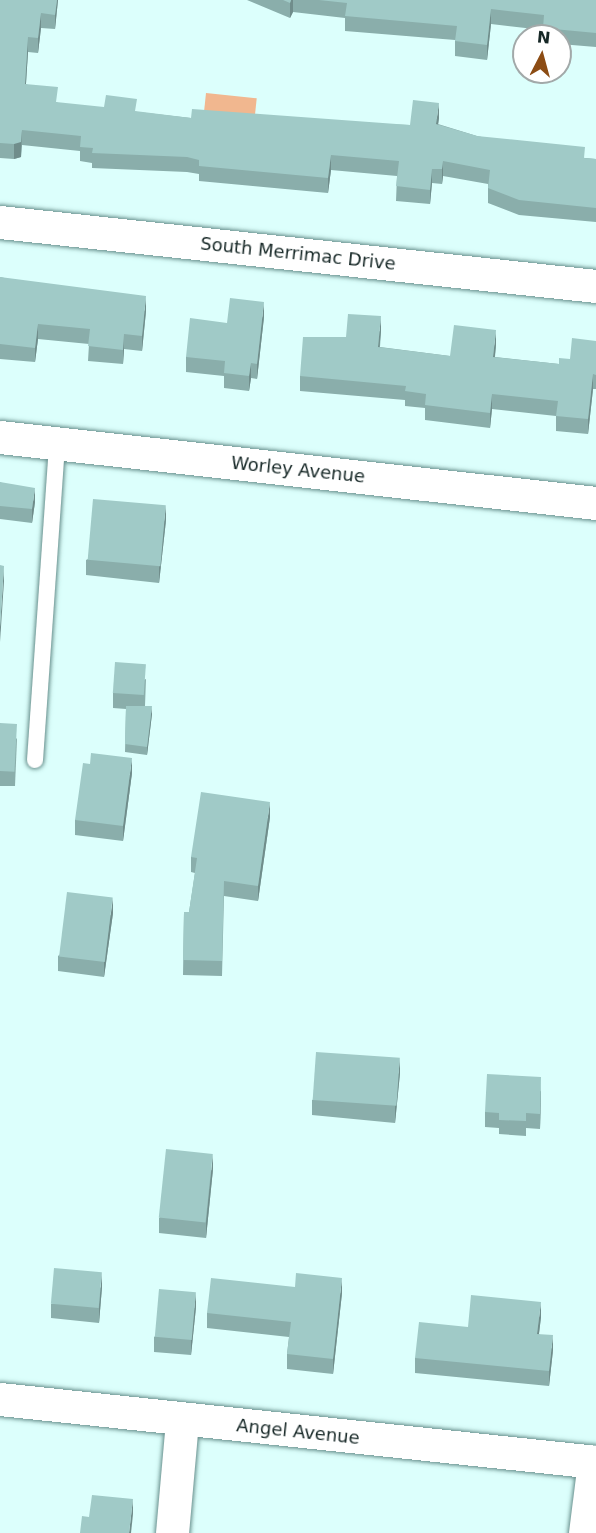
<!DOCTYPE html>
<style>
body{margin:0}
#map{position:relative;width:596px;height:1533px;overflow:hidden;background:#dcfffc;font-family:"DejaVu Sans",sans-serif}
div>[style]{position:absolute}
.water>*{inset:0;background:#f1b78f;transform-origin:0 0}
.roads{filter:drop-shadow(0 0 2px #68908d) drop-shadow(0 0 2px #68908d)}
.service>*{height:16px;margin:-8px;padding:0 8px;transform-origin:8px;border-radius:8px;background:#fff}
.minor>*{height:33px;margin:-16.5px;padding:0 16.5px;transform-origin:16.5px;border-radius:16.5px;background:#fff}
.wall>*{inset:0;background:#8aaeab}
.shaded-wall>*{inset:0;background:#708d8b}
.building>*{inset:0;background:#a0cac7;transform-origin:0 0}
span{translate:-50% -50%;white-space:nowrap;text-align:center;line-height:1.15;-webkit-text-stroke:4.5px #fff;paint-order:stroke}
.street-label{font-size:18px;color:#172827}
.north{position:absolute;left:512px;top:24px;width:60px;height:60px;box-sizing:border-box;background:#fff;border:2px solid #a2a9a9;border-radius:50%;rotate:6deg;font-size:16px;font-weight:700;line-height:24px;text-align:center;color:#172827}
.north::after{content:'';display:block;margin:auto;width:21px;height:27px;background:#8c4c14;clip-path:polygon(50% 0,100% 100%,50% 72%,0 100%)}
</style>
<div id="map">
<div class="water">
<i style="left:206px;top:93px;width:51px;height:18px;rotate:6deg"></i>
</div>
<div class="roads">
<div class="service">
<i style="left:35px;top:760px;width:318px;rotate:-86deg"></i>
</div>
<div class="minor">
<i style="left:0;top:222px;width:599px;rotate:6.13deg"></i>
<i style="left:0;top:437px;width:600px;rotate:6.32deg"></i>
<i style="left:0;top:1399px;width:599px;rotate:6.03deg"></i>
<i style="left:172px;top:1533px;width:113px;rotate:-84.9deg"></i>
<i style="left:585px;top:1533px;width:72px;rotate:-82.8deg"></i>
</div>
</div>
<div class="wall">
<i style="clip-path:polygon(0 0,58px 0,55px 29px,41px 28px,38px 53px,28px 52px,26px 84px,58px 103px,191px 118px,410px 125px,439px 118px,438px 124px,477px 136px,585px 158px,596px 159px,596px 222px,519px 215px,488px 203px,488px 184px,443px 176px,442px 184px,432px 183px,430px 204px,396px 201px,397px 176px,331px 170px,328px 193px,199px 181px,199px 174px,187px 172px,92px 168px,92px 163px,80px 161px,80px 151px,22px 145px,21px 157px,14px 159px,0 158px)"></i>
<i style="clip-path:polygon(247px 0,596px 0,596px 47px,560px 44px,560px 36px,543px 36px,543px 30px,491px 24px,487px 60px,455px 56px,455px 40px,345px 31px,345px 18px,293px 12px,290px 18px)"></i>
<i style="clip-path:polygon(0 277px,146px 311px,142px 351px,124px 349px,123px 364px,88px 361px,89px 344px,38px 339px,35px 362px,0 359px)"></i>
<i style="clip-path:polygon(264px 317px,257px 379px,251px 378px,249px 391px,224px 388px,224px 376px,186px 372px,186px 357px,227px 323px)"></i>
<i style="clip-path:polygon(381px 331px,380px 347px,450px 356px,496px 345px,495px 357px,559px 364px,570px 359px,596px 341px,596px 389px,593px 389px,588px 434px,556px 431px,556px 416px,492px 409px,490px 428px,425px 420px,425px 408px,405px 406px,405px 400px,300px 391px,300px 376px,346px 337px)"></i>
<i style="clip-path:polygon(0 482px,35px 502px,32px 523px,0 519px)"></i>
<i style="clip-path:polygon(166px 520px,159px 583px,86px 575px,86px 560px)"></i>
<i style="clip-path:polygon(146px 679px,145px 706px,152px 714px,147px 755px,125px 752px,126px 709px,113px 708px,113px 693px)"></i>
<i style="clip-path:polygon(0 723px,17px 739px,15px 786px,0 786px)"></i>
<i style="clip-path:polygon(132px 773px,123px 841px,75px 835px,75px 820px)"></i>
<i style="clip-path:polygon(270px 817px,258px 901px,224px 896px,222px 976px,183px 975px,184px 912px,189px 912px,195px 873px,191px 872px,191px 857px)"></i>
<i style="clip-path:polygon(113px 913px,104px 977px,58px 971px,58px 956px)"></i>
<i style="clip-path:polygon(400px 1073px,395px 1123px,312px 1115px,312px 1100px)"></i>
<i style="clip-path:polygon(541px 1091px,540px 1129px,526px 1128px,526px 1136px,499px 1134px,499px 1128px,485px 1127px,485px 1112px)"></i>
<i style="clip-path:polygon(213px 1169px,206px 1238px,159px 1233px,159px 1218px)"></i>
<i style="clip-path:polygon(102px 1287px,99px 1323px,51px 1318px,51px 1304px)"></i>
<i style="clip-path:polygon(342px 1293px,333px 1374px,287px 1369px,287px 1354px,289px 1337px,207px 1328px,207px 1313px)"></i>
<i style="clip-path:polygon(196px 1307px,191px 1355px,154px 1352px,154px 1337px)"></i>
<i style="clip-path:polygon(541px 1317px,539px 1334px,553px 1350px,549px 1386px,415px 1373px,415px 1358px,468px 1327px)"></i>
</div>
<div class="shaded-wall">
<i style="clip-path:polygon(57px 0,58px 0,55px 29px,55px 15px)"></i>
<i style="clip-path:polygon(291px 0,293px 0,293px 12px,290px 18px,290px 3px)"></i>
<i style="clip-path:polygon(491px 9px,491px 24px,487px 60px,487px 45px)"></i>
<i style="clip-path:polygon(41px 13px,41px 28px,38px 53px,38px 38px)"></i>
<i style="clip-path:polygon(28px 37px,28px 52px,25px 98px,25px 84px)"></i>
<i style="clip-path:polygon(439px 103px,439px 118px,436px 139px,436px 124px)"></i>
<i style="clip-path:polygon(22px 130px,21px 157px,14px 159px,14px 144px)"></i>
<i style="clip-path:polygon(331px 155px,331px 170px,328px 193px,328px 178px)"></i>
<i style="clip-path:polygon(443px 161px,443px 176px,442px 184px,442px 169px)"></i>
<i style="clip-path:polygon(432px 169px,432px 183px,430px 204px,430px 190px)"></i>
<i style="clip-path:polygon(146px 296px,146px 311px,142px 351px,142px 336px)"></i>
<i style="clip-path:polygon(264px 302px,264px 317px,257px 379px,257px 364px)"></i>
<i style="clip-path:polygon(381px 316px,381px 331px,378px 361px,378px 347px)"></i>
<i style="clip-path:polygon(38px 324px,38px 339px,35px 362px,35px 348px)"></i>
<i style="clip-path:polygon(496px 330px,496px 345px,493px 372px,493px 357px)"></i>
<i style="clip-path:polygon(124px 334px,124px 349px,123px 364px,123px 350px)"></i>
<i style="clip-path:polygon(251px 363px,251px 378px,249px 391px,249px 376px)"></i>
<i style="clip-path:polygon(593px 374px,593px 389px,588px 434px,588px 419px)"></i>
<i style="clip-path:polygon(492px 394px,492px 409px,490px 428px,490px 413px)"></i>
<i style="clip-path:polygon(35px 488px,35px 502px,32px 523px,32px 509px)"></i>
<i style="clip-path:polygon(166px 505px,166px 520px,159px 583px,159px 568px)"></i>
<i style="clip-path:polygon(4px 566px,4px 581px,0 642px,0 627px)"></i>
<i style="clip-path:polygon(152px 706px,152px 714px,147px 755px,147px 747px)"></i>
<i style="clip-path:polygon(132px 758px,132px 773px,123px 841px,123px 826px)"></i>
<i style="clip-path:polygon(270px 802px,270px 817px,258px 901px,258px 886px)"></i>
<i style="clip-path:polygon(113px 898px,113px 913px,104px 977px,104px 962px)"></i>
<i style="clip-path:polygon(400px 1058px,400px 1073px,395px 1123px,395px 1108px)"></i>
<i style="clip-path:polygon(541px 1077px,541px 1091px,540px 1129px,540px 1114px)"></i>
<i style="clip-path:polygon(213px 1154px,213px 1169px,206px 1238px,206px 1223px)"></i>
<i style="clip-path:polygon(102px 1272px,102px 1287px,99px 1323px,99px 1308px)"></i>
<i style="clip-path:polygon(342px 1278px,342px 1293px,333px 1374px,333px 1359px)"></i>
<i style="clip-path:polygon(196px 1292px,196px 1307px,191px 1355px,191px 1340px)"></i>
<i style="clip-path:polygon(541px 1302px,541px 1317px,537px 1349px,537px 1334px)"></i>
<i style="clip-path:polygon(553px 1335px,553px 1350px,549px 1386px,549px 1371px)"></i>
<i style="clip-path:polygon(133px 1499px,133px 1514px,131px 1533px,129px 1533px)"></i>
</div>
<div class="building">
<i style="clip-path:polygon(0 0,57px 0,55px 15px,41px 13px,38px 38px,28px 37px,25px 84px,58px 87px,56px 102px,104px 107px,106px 95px,137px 99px,135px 111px,191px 118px,192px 109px,410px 125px,413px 100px,439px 103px,436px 124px,477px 136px,585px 147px,584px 158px,596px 159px,596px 208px,519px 200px,488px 188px,490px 170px,443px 161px,442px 169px,432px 169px,430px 190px,396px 186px,399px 161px,331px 155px,328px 178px,199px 166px,199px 160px,187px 157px,92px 153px,93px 148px,80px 147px,81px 136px,22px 130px,21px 142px,14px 144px,0 143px)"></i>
<i style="clip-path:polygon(283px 0,291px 0,290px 3px)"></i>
<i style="clip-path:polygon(319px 0,596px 0,596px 33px,543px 28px,544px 15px,491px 9px,487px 45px,455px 41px,457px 26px,345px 16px,347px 3px)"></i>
<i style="clip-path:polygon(0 277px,146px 296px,142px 336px,124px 334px,123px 350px,88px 346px,90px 329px,38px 324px,35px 348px,0 344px)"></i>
<i style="clip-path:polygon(230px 298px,264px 302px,257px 364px,251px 363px,249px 376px,224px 373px,225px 361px,186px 357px,190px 318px,227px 323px)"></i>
<i style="clip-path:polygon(348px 314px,381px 316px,378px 347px,450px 356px,454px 325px,496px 330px,493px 357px,559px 364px,559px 358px,570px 359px,572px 338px,596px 341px,596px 375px,593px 374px,588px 419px,556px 416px,558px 401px,492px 394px,490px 413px,425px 405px,426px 394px,405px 391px,406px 386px,300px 376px,303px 337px,346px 337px)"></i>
<i style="clip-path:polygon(0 482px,35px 488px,32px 509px,0 506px)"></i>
<i style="left:93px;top:499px;width:73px;height:61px;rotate:5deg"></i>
<i style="clip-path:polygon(0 565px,4px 566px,0 627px)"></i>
<i style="left:115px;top:662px;width:31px;height:31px;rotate:4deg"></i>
<i style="clip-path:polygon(126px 706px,152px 706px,147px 747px,125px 744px)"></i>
<i style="left:0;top:723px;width:17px;height:48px;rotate:3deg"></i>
<i style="clip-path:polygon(91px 753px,132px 758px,123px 826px,75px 820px,83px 763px,90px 764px)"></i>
<i style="clip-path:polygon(201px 792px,270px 802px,258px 886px,224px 881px,222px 961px,183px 960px,184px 912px,189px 912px,197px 858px,191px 857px)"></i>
<i style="left:67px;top:892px;width:46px;height:65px;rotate:7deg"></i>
<i style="left:316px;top:1052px;width:84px;height:48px;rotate:4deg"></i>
<i style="clip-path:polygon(487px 1074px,541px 1077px,540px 1114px,526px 1113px,526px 1121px,499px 1120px,499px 1113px,485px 1112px)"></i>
<i style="left:166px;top:1149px;width:47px;height:69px;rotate:6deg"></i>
<i style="left:54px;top:1268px;width:48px;height:36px;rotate:5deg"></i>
<i style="clip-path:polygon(296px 1273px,342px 1278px,333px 1359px,287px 1354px,291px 1322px,207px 1313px,211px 1278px,295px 1287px)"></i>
<i style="left:159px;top:1289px;width:37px;height:48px;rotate:5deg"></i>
<i style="clip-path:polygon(471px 1295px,541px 1302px,537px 1334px,553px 1335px,549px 1371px,415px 1358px,419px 1322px,468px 1327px)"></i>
<i style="clip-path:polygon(92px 1495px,133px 1499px,129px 1533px,80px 1533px,82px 1516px,89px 1517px)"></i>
</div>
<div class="street-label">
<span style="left:298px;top:254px;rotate:6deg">South Merrimac Drive</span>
<span style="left:298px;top:470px;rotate:6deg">Worley Avenue</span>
<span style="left:298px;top:1432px;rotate:6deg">Angel Avenue</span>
</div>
<div class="north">N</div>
</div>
